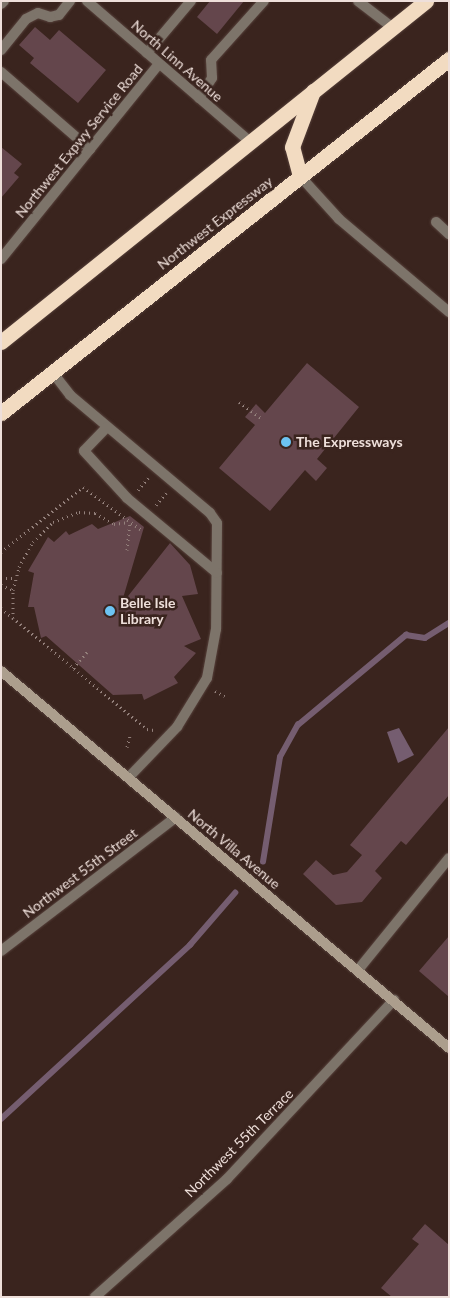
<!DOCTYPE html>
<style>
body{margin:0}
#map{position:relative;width:450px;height:1298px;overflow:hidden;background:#3a241e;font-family:Lato,sans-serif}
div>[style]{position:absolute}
.water>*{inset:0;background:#755d70}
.stream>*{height:5.5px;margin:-2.75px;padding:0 2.75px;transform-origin:2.75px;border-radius:2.75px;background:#755d70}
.building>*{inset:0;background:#64464c}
.path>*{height:3px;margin-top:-1.5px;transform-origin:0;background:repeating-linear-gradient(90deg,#94817c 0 1px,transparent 0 5px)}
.roads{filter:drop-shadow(0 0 1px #57423c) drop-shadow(0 0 1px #57423c)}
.lane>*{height:10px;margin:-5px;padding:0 5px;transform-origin:5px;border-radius:5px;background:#7d746a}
.street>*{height:10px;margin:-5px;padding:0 5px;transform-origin:5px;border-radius:5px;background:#7d746a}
.secondary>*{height:10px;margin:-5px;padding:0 5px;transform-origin:5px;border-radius:5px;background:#ac9e8d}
.highway>*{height:15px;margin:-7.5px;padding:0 7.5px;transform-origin:7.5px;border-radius:7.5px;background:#f2dbc1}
.dots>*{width:14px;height:14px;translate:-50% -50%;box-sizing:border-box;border:2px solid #3a241e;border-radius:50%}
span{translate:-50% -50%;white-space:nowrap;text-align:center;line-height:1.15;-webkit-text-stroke:5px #3a241e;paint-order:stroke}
.street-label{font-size:14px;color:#eedfda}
.poi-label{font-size:14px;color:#eedfda;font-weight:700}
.left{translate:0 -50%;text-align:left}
.frame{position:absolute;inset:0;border:2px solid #eedfda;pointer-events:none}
</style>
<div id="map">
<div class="water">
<i style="clip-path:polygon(399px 728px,414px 755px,398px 763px,387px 732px)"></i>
</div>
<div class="stream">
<i style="left:263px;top:862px;width:106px;rotate:-80.8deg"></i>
<i style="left:280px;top:757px;width:37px;rotate:-61deg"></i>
<i style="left:298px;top:725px;width:141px;rotate:-39.8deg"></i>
<i style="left:406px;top:635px;width:19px;rotate:9deg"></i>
<i style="left:425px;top:638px;width:28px;rotate:-32deg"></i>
<i style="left:1px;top:1119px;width:257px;rotate:-42.6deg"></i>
<i style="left:190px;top:945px;width:69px;rotate:-49.1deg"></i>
</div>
<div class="building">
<i style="clip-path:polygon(210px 1px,244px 1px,217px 34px,197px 17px)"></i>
<i style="clip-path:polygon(35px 27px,50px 40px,59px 30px,106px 70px,78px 103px,30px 63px,34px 58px,19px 45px)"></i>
<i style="clip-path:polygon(1px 147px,22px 164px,14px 173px,19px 177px,1px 198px)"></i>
<i style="clip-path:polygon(307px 363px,359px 407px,317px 459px,327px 468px,316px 481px,305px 470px,270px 511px,219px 468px,255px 425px,245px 417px,256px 404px,265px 413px)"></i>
<i style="clip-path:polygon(130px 516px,144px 527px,121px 605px,170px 543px,190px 565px,198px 594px,182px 596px,201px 639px,184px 646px,196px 653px,174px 677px,178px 683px,144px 700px,142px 694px,113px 695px,46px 636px,41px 638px,34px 607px,28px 607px,34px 573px,28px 571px,48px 537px,54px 542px,66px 531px,69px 535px,92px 524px,98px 529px)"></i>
<i style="clip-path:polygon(449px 727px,449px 795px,406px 845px,401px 841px,375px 871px,382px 878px,362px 902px,336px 905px,303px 874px,316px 860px,333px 875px,347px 872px,362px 855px,350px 845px)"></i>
<i style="clip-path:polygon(449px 936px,449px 997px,419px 971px)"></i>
<i style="clip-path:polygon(425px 1224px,449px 1245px,449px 1297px,392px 1297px,381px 1288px,419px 1244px,412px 1239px)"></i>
</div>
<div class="path">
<i style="left:239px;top:402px;width:27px;rotate:36deg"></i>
<i style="left:138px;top:490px;width:16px;rotate:-50deg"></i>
<i style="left:156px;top:505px;width:16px;rotate:-50deg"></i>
<i style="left:127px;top:550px;width:28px;rotate:-84deg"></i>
<i style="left:1px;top:552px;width:105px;rotate:-38.4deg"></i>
<i style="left:83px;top:487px;width:74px;rotate:36.3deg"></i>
<i style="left:1px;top:578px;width:14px"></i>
<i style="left:1px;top:585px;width:13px;rotate:23deg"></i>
<i style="left:1px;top:608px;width:190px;rotate:39.7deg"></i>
<i style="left:147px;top:729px;width:7px;rotate:8deg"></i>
<i style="left:13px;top:618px;width:28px;rotate:-90deg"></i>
<i style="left:13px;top:590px;width:24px;rotate:-75deg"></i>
<i style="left:19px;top:567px;width:29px;rotate:-61deg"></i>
<i style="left:33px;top:542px;width:28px;rotate:-45deg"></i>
<i style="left:53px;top:522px;width:28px;rotate:-21deg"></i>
<i style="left:79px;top:512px;width:16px;rotate:4deg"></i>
<i style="left:95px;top:513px;width:22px;rotate:30deg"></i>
<i style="left:114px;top:524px;width:15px;rotate:-8deg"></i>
<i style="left:73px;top:668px;width:23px;rotate:-49deg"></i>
<i style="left:215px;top:691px;width:11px;rotate:27deg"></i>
<i style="left:127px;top:747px;width:11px;rotate:-75deg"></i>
</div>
<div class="roads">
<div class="lane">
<i style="left:358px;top:1px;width:44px;rotate:37.6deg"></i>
<i style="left:1px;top:50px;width:40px;rotate:-51deg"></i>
<i style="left:26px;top:19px;width:13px;rotate:-27deg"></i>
<i style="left:38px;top:13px;width:13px;rotate:18deg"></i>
<i style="left:50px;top:17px;width:9px;rotate:-13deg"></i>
<i style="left:59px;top:15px;width:18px;rotate:-52deg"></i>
<i style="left:147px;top:53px;width:68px;rotate:-49.8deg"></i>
<i style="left:1px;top:72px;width:118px;rotate:40.9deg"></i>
<i style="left:199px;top:98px;width:24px;rotate:-57deg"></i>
<i style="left:212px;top:78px;width:18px;rotate:-93deg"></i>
<i style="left:211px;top:60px;width:79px;rotate:-48.1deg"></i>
<i style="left:436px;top:222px;width:18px;rotate:43deg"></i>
<i style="left:53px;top:373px;width:28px;rotate:52deg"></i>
<i style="left:70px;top:395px;width:183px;rotate:40.1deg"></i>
<i style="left:210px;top:513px;width:12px;rotate:55deg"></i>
<i style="left:217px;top:523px;width:106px;rotate:90.5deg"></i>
<i style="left:216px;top:629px;width:50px;rotate:100.4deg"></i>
<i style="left:207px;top:678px;width:57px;rotate:121.5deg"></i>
<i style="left:177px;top:727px;width:69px;rotate:133.8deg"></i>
<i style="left:107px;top:427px;width:33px;rotate:134deg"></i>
<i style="left:84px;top:451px;width:64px;rotate:47.5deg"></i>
<i style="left:127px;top:498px;width:117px;rotate:39.8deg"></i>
</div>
<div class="street">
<i style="left:87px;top:1px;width:214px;rotate:40.8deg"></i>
<i style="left:1px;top:4px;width:4px;rotate:-45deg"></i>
<i style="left:300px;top:176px;width:58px;rotate:47.8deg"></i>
<i style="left:339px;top:219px;width:144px;rotate:40.2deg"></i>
<i style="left:1px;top:259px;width:251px;rotate:-51deg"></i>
<i style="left:1px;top:951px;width:220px;rotate:-37.4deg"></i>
<i style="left:358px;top:970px;width:144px;rotate:-50.9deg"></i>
<i style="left:95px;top:1297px;width:177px;rotate:-41.8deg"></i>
<i style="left:227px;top:1179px;width:245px;rotate:-47deg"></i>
</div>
<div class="secondary">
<i style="left:1px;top:671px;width:586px;rotate:40.08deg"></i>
</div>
<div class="highway">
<i style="left:300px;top:176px;width:30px;rotate:-105deg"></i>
<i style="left:292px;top:147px;width:60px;rotate:-69.4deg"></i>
<i style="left:1px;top:342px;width:545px;rotate:-38.74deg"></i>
<i style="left:1px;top:413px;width:571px;rotate:-38.32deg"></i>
</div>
</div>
<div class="dots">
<i style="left:286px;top:442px;background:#6cc3f2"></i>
<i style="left:110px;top:611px;background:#6cc3f2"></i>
</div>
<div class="street-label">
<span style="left:177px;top:61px;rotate:41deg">North Linn Avenue</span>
<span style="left:79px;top:141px;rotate:-51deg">Northwest Expwy Service Road</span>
<span style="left:215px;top:223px;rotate:-38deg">Northwest Expressway</span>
<span style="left:234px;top:849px;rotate:40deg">North Villa Avenue</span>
<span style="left:80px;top:873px;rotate:-37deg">Northwest 55th Street</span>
<span style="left:239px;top:1143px;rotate:-45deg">Northwest 55th Terrace</span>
</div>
<div class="poi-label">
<span class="left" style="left:296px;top:442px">The Expressways</span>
<span class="left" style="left:120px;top:611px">Belle Isle<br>Library</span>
</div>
<div class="frame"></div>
</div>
